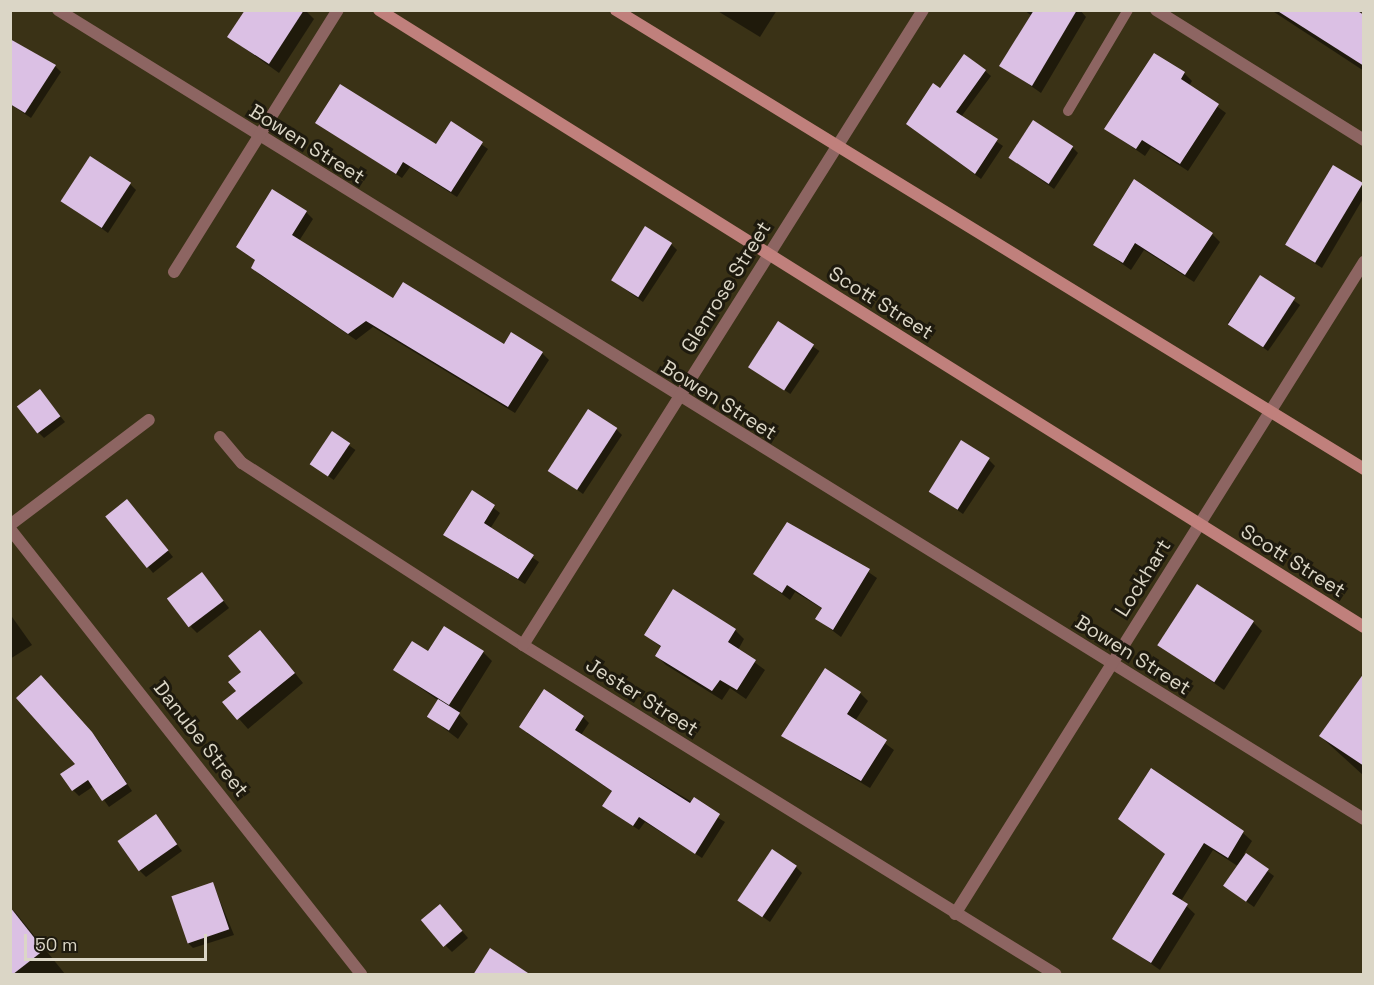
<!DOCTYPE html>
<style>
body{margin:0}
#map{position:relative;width:1374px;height:985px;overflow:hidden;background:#3a3216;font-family:"Space Grotesk",sans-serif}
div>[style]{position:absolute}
.shadow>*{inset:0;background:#0007;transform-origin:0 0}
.building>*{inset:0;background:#dbc0e4;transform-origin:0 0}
.lane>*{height:10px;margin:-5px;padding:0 5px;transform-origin:5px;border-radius:5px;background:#8d6562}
.street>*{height:12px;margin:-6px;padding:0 6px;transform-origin:6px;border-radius:6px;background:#8d6562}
.secondary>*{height:12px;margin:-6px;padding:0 6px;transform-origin:6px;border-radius:6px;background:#c0807c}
span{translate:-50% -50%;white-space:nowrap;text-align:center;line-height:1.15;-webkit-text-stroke:6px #1e1a0e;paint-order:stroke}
.street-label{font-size:20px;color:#dbd6c6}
.frame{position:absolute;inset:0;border:12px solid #dbd6c6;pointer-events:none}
.scale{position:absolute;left:24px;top:934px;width:183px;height:27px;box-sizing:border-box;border:3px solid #dbd6c6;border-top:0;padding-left:8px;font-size:18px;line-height:21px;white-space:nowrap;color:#dbd6c6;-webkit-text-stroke:4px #1e1a0e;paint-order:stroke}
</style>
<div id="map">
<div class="shadow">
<i style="clip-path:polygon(246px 10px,305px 10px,314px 19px,279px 73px,229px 37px)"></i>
<i style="clip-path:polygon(716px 10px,777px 10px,760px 37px)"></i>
<i style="clip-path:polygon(1024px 10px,1080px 10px,1086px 17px,1041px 93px,1001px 65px,1032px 16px)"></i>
<i style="clip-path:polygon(1271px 10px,1361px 10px,1364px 71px)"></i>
<i style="clip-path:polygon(55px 66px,61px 72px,31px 118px,10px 104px)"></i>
<i style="clip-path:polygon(985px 71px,991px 76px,961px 117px,1003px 146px,981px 179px,914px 129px,941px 90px)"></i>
<i style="clip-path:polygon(1184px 73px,1192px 81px,1189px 86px,1226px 113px,1188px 171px,1151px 147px,1145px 156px,1106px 129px)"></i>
<i style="clip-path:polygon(317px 123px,436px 146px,451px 123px,488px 149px,457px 197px,410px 167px,402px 178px)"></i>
<i style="clip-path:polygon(1072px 147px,1078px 153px,1054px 189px,1010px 158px)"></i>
<i style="clip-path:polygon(130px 184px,136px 190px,108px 233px,63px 201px)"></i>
<i style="clip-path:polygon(1362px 184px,1364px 197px,1322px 268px,1288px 246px)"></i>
<i style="clip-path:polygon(306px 212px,313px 219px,299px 241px,393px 300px,504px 346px,512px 334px,542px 353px,549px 360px,515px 413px,373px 327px,356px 340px,259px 274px,253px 267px,256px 261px,238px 247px)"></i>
<i style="clip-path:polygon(1212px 234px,1220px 242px,1194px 282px,1144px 250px,1131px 270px,1095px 245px)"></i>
<i style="clip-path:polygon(671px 244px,677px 250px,643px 302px,612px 280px)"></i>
<i style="left:1260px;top:277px;width:49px;height:56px;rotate:35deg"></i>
<i style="left:778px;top:323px;width:50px;height:52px;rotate:34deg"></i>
<i style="clip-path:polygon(40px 391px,65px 422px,44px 438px,38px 432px)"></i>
<i style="clip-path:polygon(616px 429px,622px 435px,583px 494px,550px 470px)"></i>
<i style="left:332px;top:433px;width:29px;height:37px;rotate:36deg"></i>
<i style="clip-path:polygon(989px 460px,995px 466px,963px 514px,930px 491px)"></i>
<i style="clip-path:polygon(473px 492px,500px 513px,490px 529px,539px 562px,525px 584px,445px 535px)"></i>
<i style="clip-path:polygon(133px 507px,173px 557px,153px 573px,107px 517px)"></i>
<i style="clip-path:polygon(832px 547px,877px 578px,841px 637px,817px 619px,823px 609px,795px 592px,790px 600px,755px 574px)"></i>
<i style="clip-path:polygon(207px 580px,229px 608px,197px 633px,191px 627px)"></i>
<i style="clip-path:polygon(10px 614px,32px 645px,10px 659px)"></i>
<i style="clip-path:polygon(1253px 622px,1262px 631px,1224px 690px,1160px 645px)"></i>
<i style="clip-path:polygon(735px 630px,744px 639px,738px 650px,765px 670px,746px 699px,730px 688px,722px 700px,666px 665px,657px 656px,662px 648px,646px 635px)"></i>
<i style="clip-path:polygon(269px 641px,303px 683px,248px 729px,224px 702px,238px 691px,243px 672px)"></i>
<i style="clip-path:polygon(483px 652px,492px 661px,459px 714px,468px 724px,458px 739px,429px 717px,439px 701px,395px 670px,428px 653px)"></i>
<i style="clip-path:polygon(1364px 675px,1364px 776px,1320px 736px)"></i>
<i style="clip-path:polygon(47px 683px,98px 740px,132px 791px,109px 807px,94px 786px,79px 796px,73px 790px,77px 764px)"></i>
<i style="clip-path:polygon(860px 693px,868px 701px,855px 721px,894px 750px,870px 788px,783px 736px)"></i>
<i style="clip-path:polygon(583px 717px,589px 723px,581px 735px,725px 822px,702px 858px,645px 822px,639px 830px,610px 811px,604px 805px,613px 792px,527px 733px)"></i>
<i style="clip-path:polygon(1152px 771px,1243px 833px,1252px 841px,1244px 854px,1274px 876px,1254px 907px,1226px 887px,1239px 867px,1213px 850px,1181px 901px,1195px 914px,1160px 970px,1114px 938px,1166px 855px,1120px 819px)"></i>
<i style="clip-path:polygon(156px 816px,182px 851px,146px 877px,140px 871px)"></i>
<i style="clip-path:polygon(796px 867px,802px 873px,770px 922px,741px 901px)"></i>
<i style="clip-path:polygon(213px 884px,234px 935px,193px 948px,187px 942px)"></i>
<i style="clip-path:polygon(10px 908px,15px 912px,65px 974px,13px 974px)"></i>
<i style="clip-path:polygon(446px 912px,468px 938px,452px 952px,446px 946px)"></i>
</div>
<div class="building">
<i style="clip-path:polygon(245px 10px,304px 10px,269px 64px,227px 37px)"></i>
<i style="clip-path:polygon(1034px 10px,1077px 10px,1032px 86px,999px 66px)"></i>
<i style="clip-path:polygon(1276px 10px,1356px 10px,1364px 15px,1364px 66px)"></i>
<i style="clip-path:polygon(10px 39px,56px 65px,25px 113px,10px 104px)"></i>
<i style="clip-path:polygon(1154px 53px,1185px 72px,1181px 79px,1219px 104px,1180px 164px,1142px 140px,1136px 149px,1104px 129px)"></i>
<i style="clip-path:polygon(964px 54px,986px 70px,956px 112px,998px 139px,975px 174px,906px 124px,933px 83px,940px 88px)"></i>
<i style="clip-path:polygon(340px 84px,436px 144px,451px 121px,483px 142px,451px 192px,403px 162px,396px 174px,315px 123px)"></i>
<i style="left:1033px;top:120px;width:48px;height:45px;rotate:33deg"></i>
<i style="left:90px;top:156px;width:49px;height:54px;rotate:33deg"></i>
<i style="left:1333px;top:165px;width:35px;height:93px;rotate:31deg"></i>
<i style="clip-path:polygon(1134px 179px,1213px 233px,1185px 275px,1135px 243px,1123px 263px,1093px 245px)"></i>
<i style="clip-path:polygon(272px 189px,307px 211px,292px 235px,393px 298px,403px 282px,504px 344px,511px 332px,543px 352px,508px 407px,366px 321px,348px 334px,251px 268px,255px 260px,236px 247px)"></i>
<i style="left:645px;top:226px;width:32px;height:64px;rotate:32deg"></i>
<i style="left:1260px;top:275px;width:42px;height:59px;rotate:33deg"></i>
<i style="left:778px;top:321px;width:43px;height:55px;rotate:33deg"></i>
<i style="left:40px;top:389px;width:34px;height:29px;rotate:53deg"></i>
<i style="left:588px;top:409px;width:35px;height:74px;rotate:33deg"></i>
<i style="left:332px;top:431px;width:22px;height:40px;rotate:34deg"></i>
<i style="left:961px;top:440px;width:34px;height:61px;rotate:32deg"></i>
<i style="clip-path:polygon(472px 490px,495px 505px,484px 523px,534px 555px,518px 579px,443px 535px)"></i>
<i style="left:127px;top:499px;width:66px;height:28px;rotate:51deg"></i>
<i style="clip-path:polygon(787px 522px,870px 569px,833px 630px,815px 619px,822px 608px,787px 585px,782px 593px,753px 574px)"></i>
<i style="left:202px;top:572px;width:36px;height:44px;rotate:53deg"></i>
<i style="left:1197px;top:584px;width:68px;height:73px;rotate:33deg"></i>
<i style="clip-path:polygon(673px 589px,736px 629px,728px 642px,756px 660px,737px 690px,720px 680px,712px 691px,655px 656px,661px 646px,644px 635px)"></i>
<i style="clip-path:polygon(444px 626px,484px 651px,449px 705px,393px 670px,412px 641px,428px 651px)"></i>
<i style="clip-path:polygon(260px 630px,295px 673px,237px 720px,222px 702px,236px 691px,228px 682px,241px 672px,228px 656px)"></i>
<i style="clip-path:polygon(825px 668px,861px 692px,847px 714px,887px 740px,861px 781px,781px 736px)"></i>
<i style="clip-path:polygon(1364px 673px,1364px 766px,1319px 736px)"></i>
<i style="clip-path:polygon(41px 675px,92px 732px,127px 784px,102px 801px,88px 780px,72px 791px,60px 774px,75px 764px,16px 698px)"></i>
<i style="clip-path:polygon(544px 689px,584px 716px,575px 730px,690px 803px,694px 797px,720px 814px,695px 854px,639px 817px,633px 826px,602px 806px,612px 791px,519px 727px)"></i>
<i style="left:438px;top:699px;width:26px;height:21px;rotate:32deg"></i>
<i style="clip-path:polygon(1151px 768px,1244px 831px,1228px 858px,1204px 843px,1172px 894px,1188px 904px,1151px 963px,1112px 939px,1165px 854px,1118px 819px)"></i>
<i style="left:156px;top:814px;width:37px;height:47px;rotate:55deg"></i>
<i style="left:772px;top:849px;width:30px;height:62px;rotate:34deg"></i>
<i style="left:1246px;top:853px;width:28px;height:40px;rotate:35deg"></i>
<i style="left:213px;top:882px;width:50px;height:44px;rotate:71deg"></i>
<i style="left:440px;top:904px;width:35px;height:25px;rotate:50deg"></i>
<i style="clip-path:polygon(10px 907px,44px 950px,12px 975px,10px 975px)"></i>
<i style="clip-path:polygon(490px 948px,531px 975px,473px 975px)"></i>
</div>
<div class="lane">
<i style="left:1068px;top:111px;width:117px;rotate:-59.3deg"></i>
</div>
<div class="street">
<i style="left:58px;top:10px;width:1536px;rotate:31.78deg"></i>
<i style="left:1156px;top:10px;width:245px;rotate:32deg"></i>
<i style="left:174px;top:272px;width:309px;rotate:-58deg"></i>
<i style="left:220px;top:437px;width:34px;rotate:50deg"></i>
<i style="left:242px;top:463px;width:335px;rotate:32.9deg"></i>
<i style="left:523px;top:645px;width:626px;rotate:31.73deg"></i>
<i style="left:10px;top:525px;width:174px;rotate:-37.1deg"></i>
<i style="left:10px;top:529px;width:567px;rotate:51.73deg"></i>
<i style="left:523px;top:645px;width:750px;rotate:-57.79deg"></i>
<i style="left:955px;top:914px;width:770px;rotate:-57.9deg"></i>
</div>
<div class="secondary">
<i style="left:379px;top:10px;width:1162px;rotate:32.06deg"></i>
<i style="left:616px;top:10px;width:878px;rotate:31.53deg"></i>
</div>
<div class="street-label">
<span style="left:307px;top:144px;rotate:32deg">Bowen Street</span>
<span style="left:726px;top:287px;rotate:-58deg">Glenrose Street</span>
<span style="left:881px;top:303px;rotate:32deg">Scott Street</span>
<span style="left:719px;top:400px;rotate:32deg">Bowen Street</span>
<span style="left:1293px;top:561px;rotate:32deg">Scott Street</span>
<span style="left:1143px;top:578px;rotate:-58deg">Lockhart</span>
<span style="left:1133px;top:655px;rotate:32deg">Bowen Street</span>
<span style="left:642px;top:697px;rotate:32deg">Jester Street</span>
<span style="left:201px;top:739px;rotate:52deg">Danube Street</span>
</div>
<div class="frame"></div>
<div class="scale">50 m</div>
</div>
